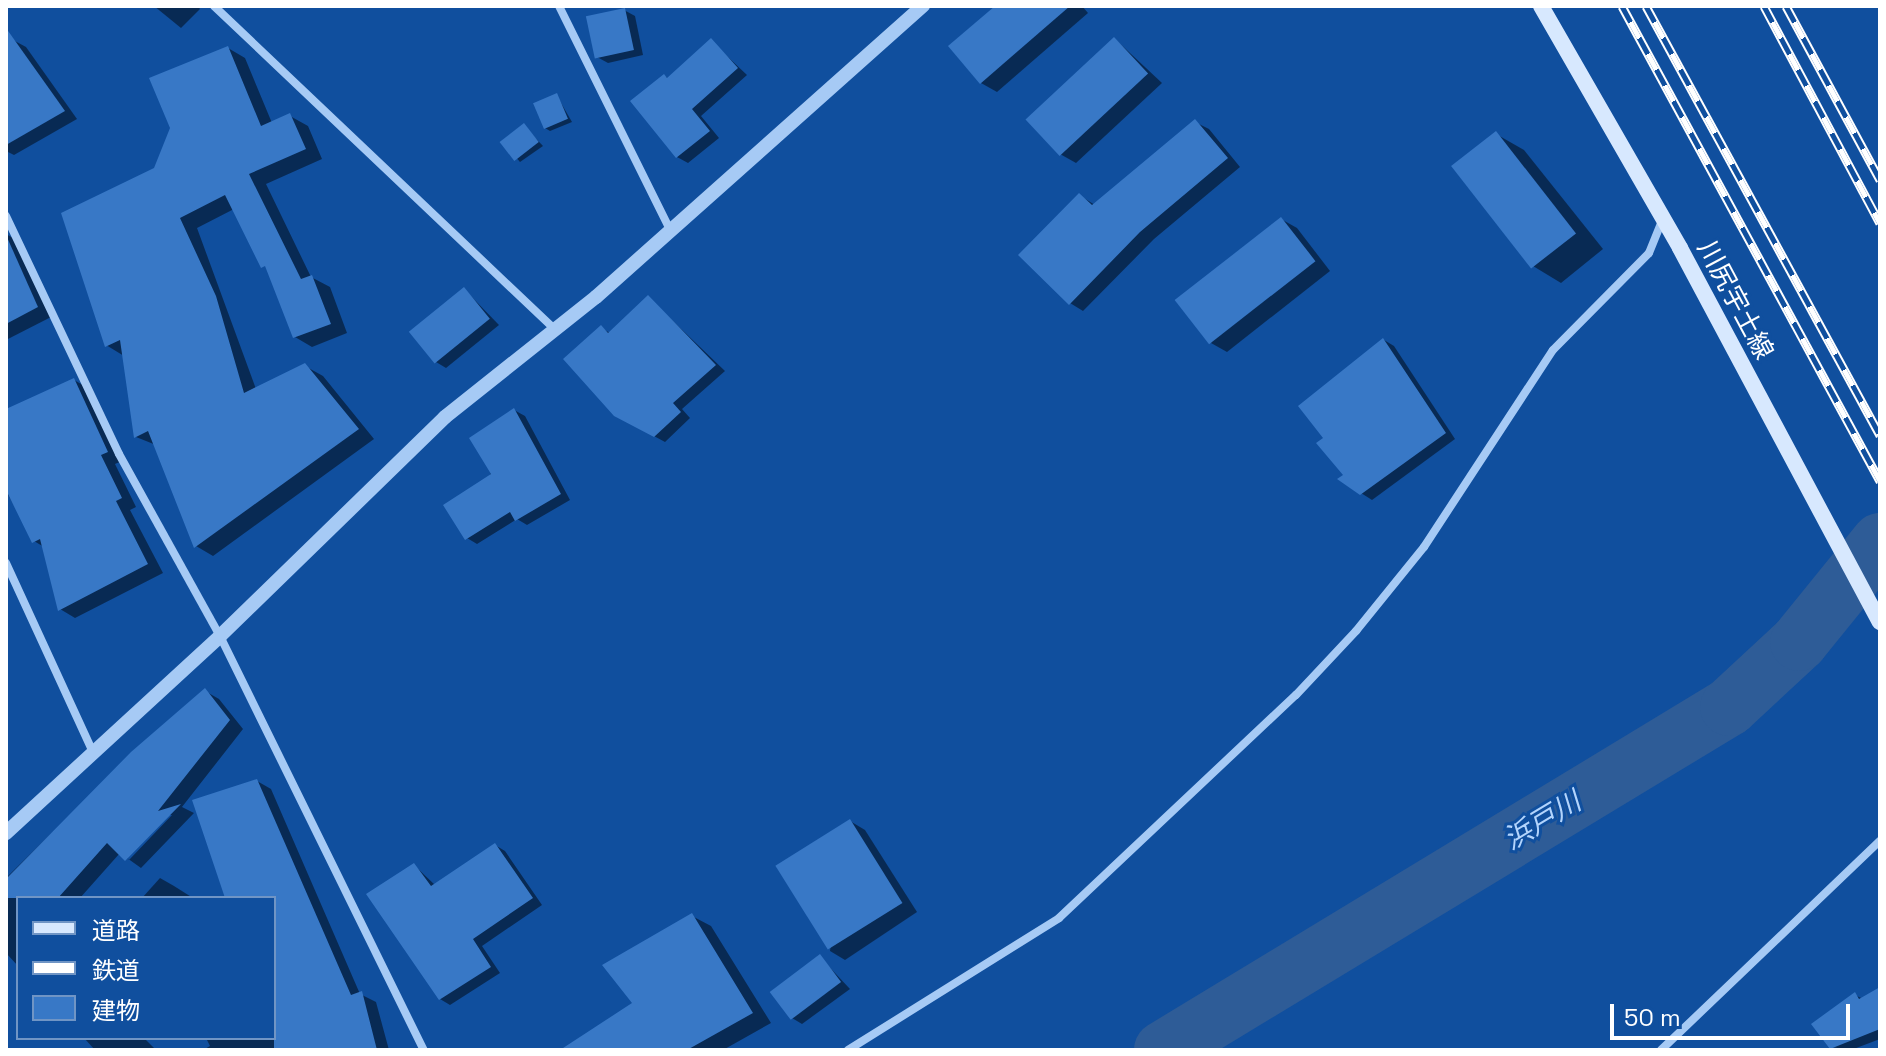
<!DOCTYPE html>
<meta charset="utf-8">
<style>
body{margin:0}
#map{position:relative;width:1886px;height:1056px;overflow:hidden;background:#104f9e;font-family:"Space Grotesk","Noto Sans JP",sans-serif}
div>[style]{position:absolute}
.shadow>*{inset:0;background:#0007}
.river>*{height:58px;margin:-29px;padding:0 29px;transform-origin:29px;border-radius:29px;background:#2e5c97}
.building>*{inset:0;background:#3878c6;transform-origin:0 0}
.minor>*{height:8px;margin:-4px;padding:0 4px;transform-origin:4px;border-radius:4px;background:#a6caf5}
.tertiary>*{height:14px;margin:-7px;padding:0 7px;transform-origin:7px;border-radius:7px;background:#a6caf5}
.secondary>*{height:16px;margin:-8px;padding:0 8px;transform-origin:8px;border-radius:8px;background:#d7e8fe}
.rail>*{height:9px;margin-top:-4.5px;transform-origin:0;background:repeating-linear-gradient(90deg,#104f9e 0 18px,#fff 0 36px);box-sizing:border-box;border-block:2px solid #fff}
span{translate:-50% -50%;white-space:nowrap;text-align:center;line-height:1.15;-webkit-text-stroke:6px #104f9e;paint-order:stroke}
.street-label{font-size:26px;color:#fff}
.water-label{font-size:28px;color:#b3d4fc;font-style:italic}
.frame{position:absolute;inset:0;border:8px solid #fff;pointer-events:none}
.legend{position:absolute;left:16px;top:896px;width:260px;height:144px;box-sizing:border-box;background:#104f9e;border:2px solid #7095c5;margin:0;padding:10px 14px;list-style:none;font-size:24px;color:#fff}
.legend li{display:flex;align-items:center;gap:16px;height:40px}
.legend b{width:40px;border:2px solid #7095c5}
.scale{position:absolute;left:1610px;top:1004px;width:240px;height:36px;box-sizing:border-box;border:4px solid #fff;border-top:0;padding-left:10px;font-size:24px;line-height:28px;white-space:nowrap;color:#fff;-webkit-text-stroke:6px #104f9e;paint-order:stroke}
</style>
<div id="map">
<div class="shadow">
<i style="clip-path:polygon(154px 6px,198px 6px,200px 9px,181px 28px)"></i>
<i style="clip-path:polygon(998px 6px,1082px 6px,1088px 13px,997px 92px,981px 83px)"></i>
<i style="clip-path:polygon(624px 10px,635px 16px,643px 55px,608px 63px,597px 57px)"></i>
<i style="clip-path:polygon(1115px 39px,1162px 83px,1076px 163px,1060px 154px)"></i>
<i style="clip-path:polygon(13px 40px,26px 47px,77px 119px,14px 155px,6px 151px,6px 43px)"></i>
<i style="clip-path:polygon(711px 41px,747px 75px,701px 116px,719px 138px,688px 163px,677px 157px,664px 76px,669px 79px)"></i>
<i style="clip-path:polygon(228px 48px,245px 58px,272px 123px,290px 116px,308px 126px,322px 159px,266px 184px,311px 277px,330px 287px,347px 333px,312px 347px,295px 337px,269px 270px,234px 209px,197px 228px,256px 389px,305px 366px,323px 376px,374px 439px,213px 556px,196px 546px,156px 445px,136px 437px,124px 356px,106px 345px,156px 169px)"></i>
<i style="clip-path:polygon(557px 96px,572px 122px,550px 131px,545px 128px)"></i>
<i style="clip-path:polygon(1195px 122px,1209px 129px,1240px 167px,1154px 239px,1083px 311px,1070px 303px,1079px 195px,1095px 205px)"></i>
<i style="clip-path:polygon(524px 126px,543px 146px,520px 162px,503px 142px)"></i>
<i style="clip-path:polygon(1496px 134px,1524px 150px,1603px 249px,1561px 283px,1533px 266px)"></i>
<i style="clip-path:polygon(1281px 219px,1297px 228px,1330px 271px,1227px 352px,1211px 343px)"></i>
<i style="clip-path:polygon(6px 234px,20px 242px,53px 316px,6px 340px)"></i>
<i style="clip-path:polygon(465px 290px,499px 325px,446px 368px,436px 362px)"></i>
<i style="clip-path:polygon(649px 298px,725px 371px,682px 409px,690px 418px,665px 442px,615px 415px,601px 328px,610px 333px)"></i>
<i style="clip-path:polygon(1384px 340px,1394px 346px,1455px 439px,1372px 500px,1361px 493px,1326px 438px)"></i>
<i style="clip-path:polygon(74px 380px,90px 389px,122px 461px,115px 464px,136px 507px,130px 510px,163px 573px,75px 618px,60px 609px,44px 547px,34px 541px,6px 491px,6px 411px)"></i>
<i style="clip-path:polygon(514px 410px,525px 416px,570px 500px,527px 525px,517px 519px,477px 544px,467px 538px)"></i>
<i style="clip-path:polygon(evenodd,205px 691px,219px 699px,243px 729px,182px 807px,194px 813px,141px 868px,120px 853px,80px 898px,18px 898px,18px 966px,6px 953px,6px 878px,132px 754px,205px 691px,167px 815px,172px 815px,129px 860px,127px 857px,167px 815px)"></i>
<i style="clip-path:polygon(257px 781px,271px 789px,360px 994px,376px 1002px,389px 1050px,203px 1050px,210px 1046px,206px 1038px,274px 1038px,274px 898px,227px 898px)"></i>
<i style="clip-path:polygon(850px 821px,865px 830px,917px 912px,845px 960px,830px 951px)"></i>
<i style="clip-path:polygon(495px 845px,505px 851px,542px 905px,482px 946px,500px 973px,450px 1005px,440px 999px,414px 865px,435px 885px)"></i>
<i style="clip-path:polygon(160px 878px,174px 886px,193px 898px,142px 898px)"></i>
<i style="clip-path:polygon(692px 916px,711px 926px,771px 1023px,723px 1050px,564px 1050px,635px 1004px)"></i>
<i style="clip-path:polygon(820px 957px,850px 989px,802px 1024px,792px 1018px)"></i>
<i style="clip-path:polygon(1880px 990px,1880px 1039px,1851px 1050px,1831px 1047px,1855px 995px,1863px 999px)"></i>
<i style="clip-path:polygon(84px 1038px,144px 1038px,156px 1050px,95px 1050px)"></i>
</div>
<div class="river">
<i style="left:1163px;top:1050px;width:662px;rotate:-31.22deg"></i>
<i style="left:1729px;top:707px;width:96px;rotate:-42.9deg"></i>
<i style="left:1799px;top:642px;width:129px;rotate:-51deg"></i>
</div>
<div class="building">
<i style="clip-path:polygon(995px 6px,1070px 6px,980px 84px,948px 46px)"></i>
<i style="left:625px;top:8px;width:43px;height:40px;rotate:78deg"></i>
<i style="clip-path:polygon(6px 28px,65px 111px,6px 145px)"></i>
<i style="left:1114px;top:37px;width:50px;height:121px;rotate:47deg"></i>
<i style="clip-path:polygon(711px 38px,738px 68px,692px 109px,710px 131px,676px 158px,630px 101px,664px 74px,667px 78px)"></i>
<i style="clip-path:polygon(228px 46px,261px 126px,290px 113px,306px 149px,249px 174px,301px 279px,312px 275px,331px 324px,293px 338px,265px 266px,261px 268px,225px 195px,180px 218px,216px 296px,244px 393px,305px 363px,359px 429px,194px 548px,148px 431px,134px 438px,120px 340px,105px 347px,61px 213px,154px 168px,170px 128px,149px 78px)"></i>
<i style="left:557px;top:93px;width:28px;height:26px;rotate:67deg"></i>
<i style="clip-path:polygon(1195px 119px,1228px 158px,1140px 232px,1069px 305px,1018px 255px,1079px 193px,1092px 205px)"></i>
<i style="left:524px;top:123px;width:24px;height:31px;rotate:52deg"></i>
<i style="left:1496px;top:131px;width:130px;height:57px;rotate:52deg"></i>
<i style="left:1281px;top:217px;width:56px;height:135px;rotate:52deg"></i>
<i style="clip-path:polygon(6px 235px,38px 307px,6px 324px)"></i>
<i style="left:464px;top:287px;width:41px;height:71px;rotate:51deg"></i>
<i style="clip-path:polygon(648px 295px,716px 365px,673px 403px,681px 412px,654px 437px,614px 416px,563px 359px,601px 325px,608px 333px)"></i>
<i style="clip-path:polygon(1383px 338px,1446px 433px,1360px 495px,1337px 479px,1343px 475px,1316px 443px,1323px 438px,1298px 406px)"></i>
<i style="clip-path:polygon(74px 378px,108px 452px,101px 455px,122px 498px,116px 501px,148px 564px,58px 611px,40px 539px,32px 543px,6px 490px,6px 409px)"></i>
<i style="clip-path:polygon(514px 408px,561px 494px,515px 521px,510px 512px,465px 540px,443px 505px,491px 474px,469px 438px)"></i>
<i style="clip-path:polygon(205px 688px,230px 720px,158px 811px,181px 804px,125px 861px,107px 843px,58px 898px,6px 898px,6px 879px,131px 752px)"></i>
<i style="clip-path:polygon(257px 779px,351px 995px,362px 991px,377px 1050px,274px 1050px,274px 898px,225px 898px,192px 800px)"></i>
<i style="left:850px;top:819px;width:99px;height:88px;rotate:58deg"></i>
<i style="clip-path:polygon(495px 843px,533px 898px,473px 939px,491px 967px,439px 1000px,366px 894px,414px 863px,431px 886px)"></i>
<i style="clip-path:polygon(692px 913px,753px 1013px,687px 1050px,560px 1050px,632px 1003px,602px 965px)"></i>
<i style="left:820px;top:954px;width:35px;height:63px;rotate:53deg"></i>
<i style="clip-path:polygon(1880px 987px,1880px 1029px,1830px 1049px,1811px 1024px,1855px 992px,1859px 999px)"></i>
</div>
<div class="minor">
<i style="left:214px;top:6px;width:471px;rotate:43.5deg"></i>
<i style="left:559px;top:6px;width:250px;rotate:63.6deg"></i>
<i style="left:6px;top:216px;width:263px;rotate:64.6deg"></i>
<i style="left:119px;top:454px;width:208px;rotate:61deg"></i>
<i style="left:220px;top:636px;width:462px;rotate:63.8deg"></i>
<i style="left:6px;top:563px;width:208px;rotate:65.3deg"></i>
<i style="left:848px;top:1050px;width:249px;rotate:-32deg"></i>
<i style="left:1059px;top:918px;width:325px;rotate:-43.3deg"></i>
<i style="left:1296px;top:695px;width:88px;rotate:-46.8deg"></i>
<i style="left:1356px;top:631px;width:108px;rotate:-51deg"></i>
<i style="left:1424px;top:547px;width:235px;rotate:-56.8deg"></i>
<i style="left:1553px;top:350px;width:136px;rotate:-45.3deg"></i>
<i style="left:1649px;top:253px;width:37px;rotate:-68deg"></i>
<i style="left:1661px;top:1050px;width:303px;rotate:-43.7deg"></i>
</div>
<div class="tertiary">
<i style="left:6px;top:833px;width:291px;rotate:-42.6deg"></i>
<i style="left:220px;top:636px;width:314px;rotate:-44.2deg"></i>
<i style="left:445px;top:417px;width:193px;rotate:-38.5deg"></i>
<i style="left:596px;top:297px;width:438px;rotate:-41.7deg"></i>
</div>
<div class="secondary">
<i style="left:1541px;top:6px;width:279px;rotate:60.1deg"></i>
<i style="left:1680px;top:248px;width:424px;rotate:61.9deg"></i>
</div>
<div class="rail">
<i style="left:1622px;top:6px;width:541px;rotate:61.49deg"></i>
<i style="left:1646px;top:6px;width:489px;rotate:61.4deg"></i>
<i style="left:1764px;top:6px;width:246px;rotate:61.9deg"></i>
<i style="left:1786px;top:6px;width:198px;rotate:61.6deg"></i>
</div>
<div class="street-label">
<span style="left:1735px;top:300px;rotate:62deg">川尻宇土線</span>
</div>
<div class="water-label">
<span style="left:1542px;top:820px;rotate:-31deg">浜戸川</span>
</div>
<div class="frame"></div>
<ul class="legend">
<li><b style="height:10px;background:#d7e8fe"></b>道路</li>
<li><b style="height:10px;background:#fff"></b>鉄道</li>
<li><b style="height:22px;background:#3878c6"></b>建物</li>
</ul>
<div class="scale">50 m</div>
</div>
